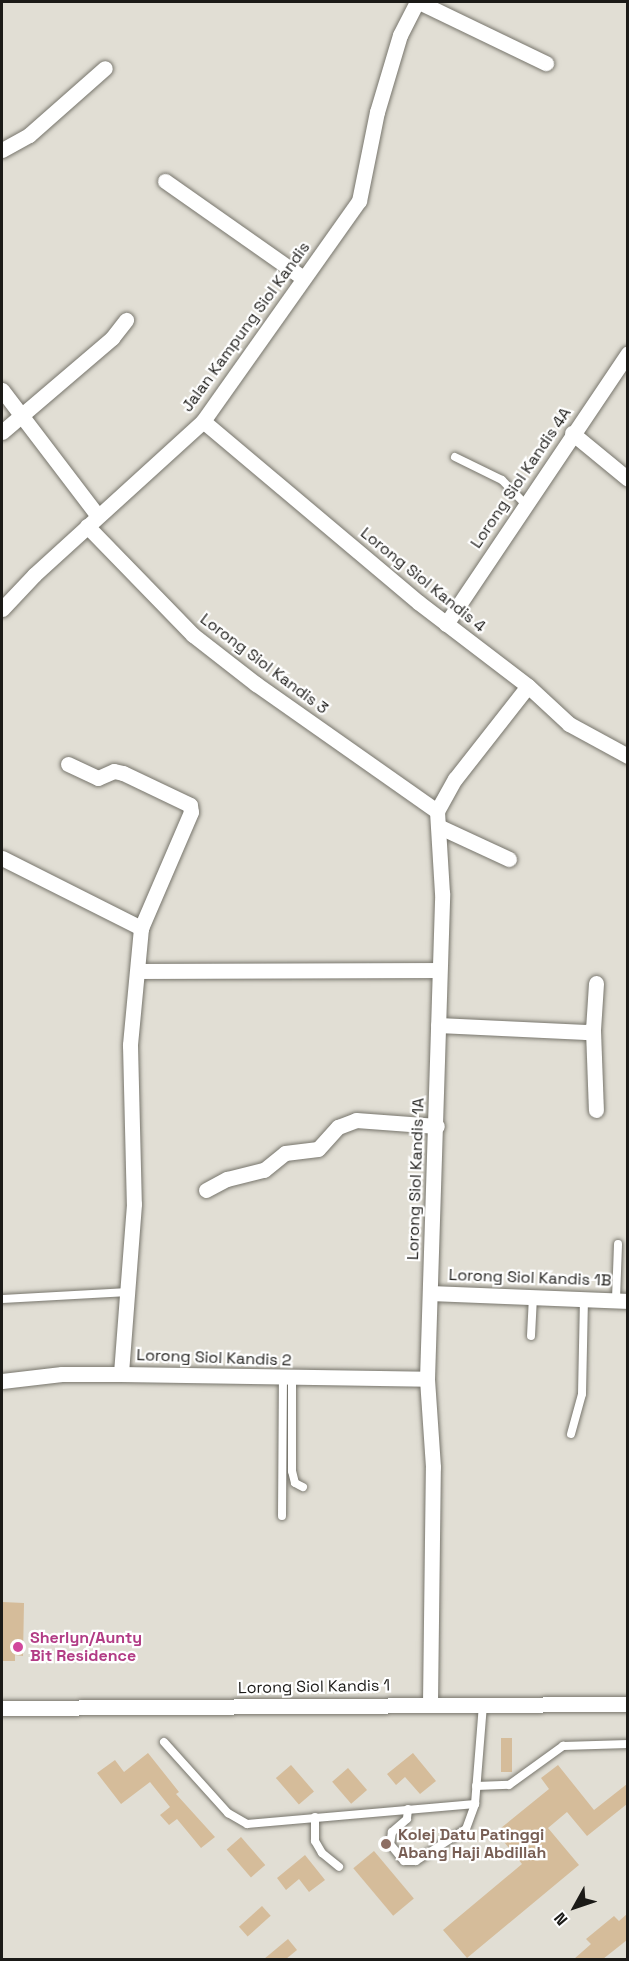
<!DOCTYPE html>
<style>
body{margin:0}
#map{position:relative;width:629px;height:1961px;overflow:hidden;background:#e1ded4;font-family:"Space Grotesk",sans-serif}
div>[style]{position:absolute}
.building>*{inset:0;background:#d5bc9a;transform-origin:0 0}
.roads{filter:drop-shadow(0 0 2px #77756c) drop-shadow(0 0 2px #77756c)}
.service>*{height:8px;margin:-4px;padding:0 4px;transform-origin:4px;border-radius:4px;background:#fff}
.minor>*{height:15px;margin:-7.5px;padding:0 7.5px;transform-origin:7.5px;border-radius:7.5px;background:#fff}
.dots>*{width:16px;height:16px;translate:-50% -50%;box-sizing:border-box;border:3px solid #fff;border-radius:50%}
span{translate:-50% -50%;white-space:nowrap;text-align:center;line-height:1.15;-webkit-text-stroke:4.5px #fff;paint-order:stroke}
.street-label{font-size:16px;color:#1b1a17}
.hotel-label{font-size:16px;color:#b23c85;font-weight:700}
.left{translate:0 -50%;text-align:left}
.education-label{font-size:16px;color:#785e54;font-weight:700}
.frame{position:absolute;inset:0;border:3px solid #1b1a17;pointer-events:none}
.north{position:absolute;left:545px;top:1877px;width:60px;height:60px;-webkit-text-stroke:4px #fff;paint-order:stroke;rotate:230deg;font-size:16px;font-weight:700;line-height:24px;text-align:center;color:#1b1a17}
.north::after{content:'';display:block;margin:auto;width:21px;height:27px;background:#1b1a17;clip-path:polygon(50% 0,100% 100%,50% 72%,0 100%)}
</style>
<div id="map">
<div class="building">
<i style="clip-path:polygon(2px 1602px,24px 1603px,23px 1656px,15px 1655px,15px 1661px,2px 1661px)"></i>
<i style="left:501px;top:1738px;width:11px;height:34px"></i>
<i style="clip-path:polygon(148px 1753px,179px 1792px,176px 1794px,215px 1837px,201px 1848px,177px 1819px,169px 1825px,160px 1815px,170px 1807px,150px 1782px,121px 1804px,97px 1773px,115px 1760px,124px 1772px)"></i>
<i style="clip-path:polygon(413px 1753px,436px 1781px,420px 1794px,405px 1777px,396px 1785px,387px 1774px)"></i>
<i style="left:291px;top:1765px;width:35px;height:20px;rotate:49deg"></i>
<i style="clip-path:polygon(558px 1765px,594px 1810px,627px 1784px,627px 1804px,587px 1836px,567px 1812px,548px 1828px,579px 1865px,467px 1958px,443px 1930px,522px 1864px,496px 1832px,549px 1789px,541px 1778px)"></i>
<i style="left:348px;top:1768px;width:29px;height:21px;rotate:49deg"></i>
<i style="left:241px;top:1837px;width:37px;height:19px;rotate:49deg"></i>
<i style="left:374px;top:1851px;width:62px;height:27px;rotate:50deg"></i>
<i style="clip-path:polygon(305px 1855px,325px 1880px,309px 1892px,299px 1879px,286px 1890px,277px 1878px)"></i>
<i style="left:262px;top:1906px;width:13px;height:31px;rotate:48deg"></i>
<i style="clip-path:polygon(627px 1914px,627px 1940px,603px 1959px,574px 1959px,591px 1944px,586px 1939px,614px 1916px,619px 1921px)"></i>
<i style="clip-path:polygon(288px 1939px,297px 1950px,286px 1959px,264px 1959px)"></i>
</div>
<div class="roads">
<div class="service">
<i style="left:455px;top:457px;width:52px;rotate:26.1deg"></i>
<i style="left:502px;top:480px;width:33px;rotate:46deg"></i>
<i style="left:2px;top:1299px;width:127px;rotate:-3.2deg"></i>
<i style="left:616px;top:1299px;width:55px;rotate:-87.9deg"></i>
<i style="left:531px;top:1336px;width:40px;rotate:-87.1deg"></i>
<i style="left:292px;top:1379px;width:92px;rotate:90deg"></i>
<i style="left:292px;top:1471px;width:12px;rotate:76deg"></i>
<i style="left:295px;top:1483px;width:9px;rotate:27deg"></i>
<i style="left:571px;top:1434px;width:41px;rotate:-74.6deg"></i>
<i style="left:582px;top:1394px;width:95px;rotate:-88.8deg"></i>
<i style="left:282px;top:1516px;width:138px;rotate:-89.6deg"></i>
<i style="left:164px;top:1742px;width:96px;rotate:48deg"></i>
<i style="left:228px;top:1813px;width:22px;rotate:30deg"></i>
<i style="left:247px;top:1824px;width:229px;rotate:-5deg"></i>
<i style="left:475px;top:1804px;width:100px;rotate:-85.4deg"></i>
<i style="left:476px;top:1786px;width:33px;rotate:-2deg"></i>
<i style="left:509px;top:1785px;width:67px;rotate:-35.8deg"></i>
<i style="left:563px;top:1746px;width:65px;rotate:-1.8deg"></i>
<i style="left:408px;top:1809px;width:10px;rotate:96deg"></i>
<i style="left:407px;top:1819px;width:20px;rotate:139deg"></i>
<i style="left:392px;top:1832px;width:12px;rotate:99deg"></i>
<i style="left:390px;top:1844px;width:22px;rotate:51deg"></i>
<i style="left:404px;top:1861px;width:12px"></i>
<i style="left:416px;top:1861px;width:59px;rotate:-32.6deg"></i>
<i style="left:466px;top:1829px;width:27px;rotate:-70deg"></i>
<i style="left:315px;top:1817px;width:24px;rotate:90deg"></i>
<i style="left:315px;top:1841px;width:14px;rotate:60deg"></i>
<i style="left:322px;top:1853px;width:22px;rotate:39deg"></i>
</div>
<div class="minor">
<i style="left:419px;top:2px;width:141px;rotate:25.7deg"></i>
<i style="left:2px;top:150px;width:31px;rotate:-29deg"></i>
<i style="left:29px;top:135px;width:101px;rotate:-41.4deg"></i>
<i style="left:165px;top:181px;width:169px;rotate:35.1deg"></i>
<i style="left:2px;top:390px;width:158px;rotate:52.7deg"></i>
<i style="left:203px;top:421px;width:281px;rotate:40.1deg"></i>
<i style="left:418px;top:602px;width:138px;rotate:37.4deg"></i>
<i style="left:528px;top:686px;width:56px;rotate:42.8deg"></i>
<i style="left:569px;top:724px;width:67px;rotate:28.5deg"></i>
<i style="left:2px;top:432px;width:145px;rotate:-40.5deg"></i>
<i style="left:112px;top:338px;width:23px;rotate:-52deg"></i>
<i style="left:572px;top:433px;width:72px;rotate:39.4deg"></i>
<i style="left:87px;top:526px;width:152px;rotate:45.8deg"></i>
<i style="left:193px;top:635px;width:80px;rotate:37.9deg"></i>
<i style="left:256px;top:684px;width:221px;rotate:35.1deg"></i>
<i style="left:2px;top:609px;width:47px;rotate:-46.7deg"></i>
<i style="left:34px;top:575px;width:229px;rotate:-42.3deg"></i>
<i style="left:203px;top:421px;width:270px;rotate:-54.7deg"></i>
<i style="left:359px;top:201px;width:91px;rotate:-78.6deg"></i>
<i style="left:377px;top:112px;width:80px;rotate:-73.4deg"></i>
<i style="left:400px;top:35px;width:37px;rotate:-63deg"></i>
<i style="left:446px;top:624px;width:326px;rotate:-56.1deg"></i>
<i style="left:68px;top:764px;width:33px;rotate:25deg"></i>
<i style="left:98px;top:778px;width:17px;rotate:-24deg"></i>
<i style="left:114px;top:771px;width:9px;rotate:13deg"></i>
<i style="left:123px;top:773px;width:74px;rotate:25.5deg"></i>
<i style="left:190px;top:805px;width:7px;rotate:82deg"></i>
<i style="left:191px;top:812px;width:126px;rotate:113.3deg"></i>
<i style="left:440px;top:827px;width:76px;rotate:24.9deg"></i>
<i style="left:2px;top:858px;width:156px;rotate:26.7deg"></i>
<i style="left:141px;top:928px;width:118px;rotate:95.4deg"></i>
<i style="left:130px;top:1045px;width:159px;rotate:88.6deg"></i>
<i style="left:134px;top:1204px;width:170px;rotate:94.4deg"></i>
<i style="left:139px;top:971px;width:300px;rotate:-0.2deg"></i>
<i style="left:438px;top:1025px;width:148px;rotate:2.7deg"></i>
<i style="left:586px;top:1032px;width:7px;rotate:-16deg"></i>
<i style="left:593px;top:1030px;width:47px;rotate:-86.3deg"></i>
<i style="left:593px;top:1030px;width:80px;rotate:87.9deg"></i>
<i style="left:206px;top:1190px;width:24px;rotate:-28deg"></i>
<i style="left:227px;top:1179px;width:38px;rotate:-14deg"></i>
<i style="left:264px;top:1170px;width:27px;rotate:-39deg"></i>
<i style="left:285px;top:1153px;width:33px;rotate:-7deg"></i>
<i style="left:318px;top:1149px;width:30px;rotate:-48deg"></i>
<i style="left:338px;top:1127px;width:19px;rotate:-21deg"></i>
<i style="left:356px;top:1120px;width:81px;rotate:4.2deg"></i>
<i style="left:431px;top:1293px;width:197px;rotate:2.3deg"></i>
<i style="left:2px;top:1381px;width:60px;rotate:-6.7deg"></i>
<i style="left:62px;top:1374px;width:59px"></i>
<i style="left:121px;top:1374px;width:306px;rotate:0.9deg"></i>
<i style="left:430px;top:1703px;width:236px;rotate:-89.3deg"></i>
<i style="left:433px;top:1467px;width:88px;rotate:-93.9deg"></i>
<i style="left:427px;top:1379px;width:486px;rotate:-88.2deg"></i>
<i style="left:442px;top:893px;width:82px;rotate:-93.5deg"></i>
<i style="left:437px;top:811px;width:37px;rotate:-61deg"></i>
<i style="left:455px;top:779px;width:118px;rotate:-51.9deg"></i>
<i style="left:2px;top:1708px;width:626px;rotate:-0.37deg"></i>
</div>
</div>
<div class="dots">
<i style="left:18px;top:1647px;background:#d1479c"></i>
<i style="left:386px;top:1844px;background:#8d6e63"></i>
</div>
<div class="street-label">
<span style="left:246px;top:327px;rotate:-54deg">Jalan Kampung Siol Kandis</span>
<span style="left:521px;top:478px;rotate:-56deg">Lorong Siol Kandis 4A</span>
<span style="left:423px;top:580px;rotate:39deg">Lorong Siol Kandis 4</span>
<span style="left:264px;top:664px;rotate:37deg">Lorong Siol Kandis 3</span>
<span style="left:416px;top:1179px;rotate:-88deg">Lorong Siol Kandis 1A</span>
<span style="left:530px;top:1278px;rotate:2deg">Lorong Siol Kandis 1B</span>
<span style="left:214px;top:1358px;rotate:2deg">Lorong Siol Kandis 2</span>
<span style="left:314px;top:1687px;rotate:-1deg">Lorong Siol Kandis 1</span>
</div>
<div class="hotel-label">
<span class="left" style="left:30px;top:1647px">Sherlyn/Aunty<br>Bit Residence</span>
</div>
<div class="education-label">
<span class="left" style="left:398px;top:1844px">Kolej Datu Patinggi<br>Abang Haji Abdillah</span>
</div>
<div class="frame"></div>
<div class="north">N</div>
</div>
